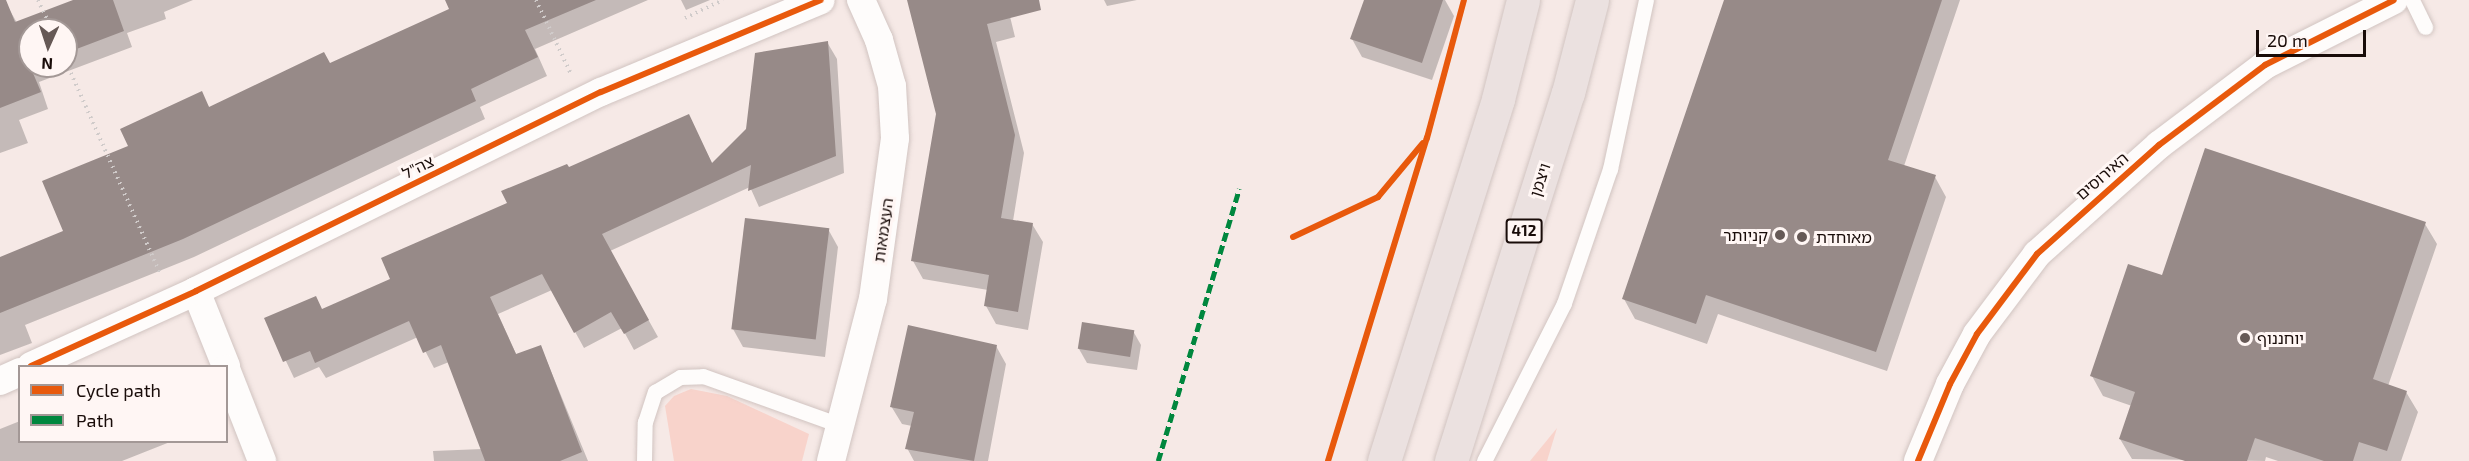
<!DOCTYPE html>
<meta charset="utf-8">
<style>
body{margin:0}
#map{position:relative;width:2469px;height:461px;overflow:hidden;background:#f6e9e6;font-family:"Exo 2","Noto Sans Hebrew",sans-serif}
div>[style]{position:absolute}
.green>*{inset:0;background:#f8d3cb}
.shadow>*{inset:0;background:#0003}
.building>*{inset:0;background:#978a88;transform-origin:0 0}
.path>*{height:4px;margin-top:-2px;transform-origin:0;background:repeating-linear-gradient(90deg,#d0cbca 0 1.5px,transparent 0 6px)}
.roads{filter:drop-shadow(0 0 2px #d1c4c1) drop-shadow(0 0 2px #d1c4c1)}
.service>*{height:15px;margin:-7.5px;padding:0 7.5px;transform-origin:7.5px;border-radius:7.5px;background:#fefcfb}
.minor>*{height:28px;margin:-14px;padding:0 14px;transform-origin:14px;border-radius:14px;background:#fefcfb}
.primary>*{height:33px;margin:-16.5px;padding:0 16.5px;transform-origin:16.5px;border-radius:16.5px;background:#ebe1e0}
.quiet>*{height:4.5px;margin-top:-2.25px;transform-origin:0;background:repeating-linear-gradient(90deg,#00873e 0 9px,transparent 0 13.5px)}
.cycleway>*{height:6px;margin:-3px;padding:0 3px;transform-origin:3px;border-radius:3px;background:#e8590c}
.dots>*{width:16px;height:16px;translate:-50% -50%;box-sizing:border-box;border:3px solid #fff6f4;border-radius:50%}
span{translate:-50% -50%;white-space:nowrap;text-align:center;line-height:1.15;-webkit-text-stroke:6px #fff6f4;paint-order:stroke}
.shield-label span{padding:2px 4px;background:#fff6f4;border:2px solid;border-radius:4px;-webkit-text-stroke-width:0}
.shield-label{font-size:15px;color:#190c09;font-weight:700}
.street-label{font-size:16px;color:#190c09}
.poi-label{font-size:16px;color:#190c09}
.right{translate:-100% -50%;text-align:right}
.left{translate:0 -50%;text-align:left}
.legend{position:absolute;left:18px;top:365px;width:210px;height:78px;box-sizing:border-box;background:#fff6f4;border:2px solid #a39896;margin:0;padding:8px 10px;list-style:none;font-size:18px;color:#190c09}
.legend li{display:flex;align-items:center;gap:12px;height:30px}
.legend b{width:30px;border:2px solid #a39896}
.north{position:absolute;left:18px;top:18px;width:60px;height:60px;box-sizing:border-box;background:#fff6f4;border:2px solid #a39896;border-radius:50%;rotate:183deg;font-size:16px;font-weight:700;line-height:24px;text-align:center;color:#190c09}
.north::after{content:'';display:block;margin:auto;width:21px;height:27px;background:#665956;clip-path:polygon(50% 0,100% 100%,50% 72%,0 100%)}
.scale{position:absolute;left:2256px;top:30px;width:110px;height:27px;box-sizing:border-box;border:3px solid #190c09;border-top:0;padding-left:8px;font-size:18px;line-height:21px;white-space:nowrap;color:#190c09;-webkit-text-stroke:4px #fff6f4;paint-order:stroke}
</style>
<div id="map">
<div class="green">
<i style="clip-path:polygon(691px 389px,727px 396px,809px 434px,802px 461px,674px 461px,665px 406px,674px 396px)"></i>
<i style="clip-path:polygon(1557px 428px,1547px 461px,1530px 461px)"></i>
</div>
<div class="shadow">
<i style="clip-path:polygon(evenodd,77px 0,193px 0,164px 12px,166px 19px,127px 33px,132px 47px,39px 82px,48px 109px,19px 120px,28px 143px,0 153px,0 7px,7px 5px,17px 23px,77px 0,30px 30px,66px 30px,66px 66px,30px 66px,30px 30px)"></i>
<i style="clip-path:polygon(447px 0,648px 0,535px 49px,547px 76px,480px 107px,485px 119px,194px 257px,25px 325px,32px 343px,0 355px,0 258px,65px 232px,130px 147px,201px 93px,210px 109px,330px 65px,451px 10px)"></i>
<i style="clip-path:polygon(681px 0,710px 0,686px 10px)"></i>
<i style="clip-path:polygon(908px 0,1006px 0,1015px 37px,996px 42px,1024px 153px,1013px 221px,1032px 224px,1043px 242px,1028px 330px,996px 324px,986px 306px,988px 290px,923px 279px,913px 261px,937px 114px)"></i>
<i style="clip-path:polygon(1104px 0,1137px 0,1107px 6px)"></i>
<i style="clip-path:polygon(1365px 0,1445px 0,1454px 16px,1432px 80px,1362px 57px,1352px 39px)"></i>
<i style="clip-path:polygon(1725px 0,1960px 0,1904px 166px,1935px 177px,1946px 197px,1887px 371px,1718px 314px,1707px 344px,1635px 319px,1624px 299px)"></i>
<i style="clip-path:polygon(827px 42px,837px 59px,844px 173px,759px 207px,750px 187px,610px 251px,658px 337px,634px 350px,622px 328px,584px 348px,552px 290px,498px 314px,517px 356px,541px 347px,588px 461px,434px 461px,433px 451px,482px 449px,449px 362px,434px 368px,418px 337px,326px 378px,319px 367px,294px 378px,266px 319px,323px 310px,392px 279px,568px 169px,688px 116px,713px 165px)"></i>
<i style="clip-path:polygon(2425px 224px,2437px 244px,2388px 386px,2406px 392px,2418px 412px,2401px 461px,2278px 461px,2266px 457px,2265px 461px,2132px 459px,2120px 439px,2132px 406px,2103px 396px,2092px 376px,2163px 277px)"></i>
<i style="clip-path:polygon(828px 229px,838px 247px,825px 357px,743px 347px,733px 329px)"></i>
<i style="clip-path:polygon(1133px 331px,1141px 345px,1137px 370px,1087px 363px,1079px 349px)"></i>
<i style="clip-path:polygon(996px 346px,1006px 364px,988px 461px,914px 461px,907px 448px,912px 426px,902px 424px,891px 406px)"></i>
<i style="clip-path:polygon(20px 421px,20px 442px,170px 442px,122px 461px,0 461px,0 429px)"></i>
</div>
<div class="building">
<i style="clip-path:polygon(0 0,6px 0,15px 22px,73px 0,113px 0,124px 31px,66px 53px,66px 30px,30px 30px,30px 66px,41px 92px,0 108px)"></i>
<i style="clip-path:polygon(445px 0,596px 0,525px 30px,538px 57px,471px 89px,476px 101px,183px 239px,0 313px,0 257px,63px 231px,42px 181px,128px 146px,120px 129px,202px 91px,209px 107px,324px 52px,330px 63px,449px 9px)"></i>
<i style="clip-path:polygon(907px 0,1039px 0,1041px 10px,987px 24px,1015px 135px,1001px 218px,1033px 223px,1018px 312px,984px 306px,989px 275px,911px 261px,936px 114px)"></i>
<i style="clip-path:polygon(1364px 0,1443px 0,1422px 63px,1350px 39px)"></i>
<i style="clip-path:polygon(1724px 0,1942px 0,1888px 160px,1936px 175px,1876px 352px,1706px 295px,1696px 324px,1622px 299px)"></i>
<i style="clip-path:polygon(828px 41px,836px 156px,748px 191px,751px 165px,602px 234px,649px 320px,624px 334px,611px 312px,574px 333px,542px 274px,490px 297px,516px 354px,541px 345px,582px 452px,560px 461px,485px 461px,441px 345px,423px 353px,409px 321px,315px 363px,310px 351px,283px 362px,264px 318px,316px 296px,322px 309px,390px 279px,381px 258px,507px 203px,501px 191px,567px 164px,569px 167px,689px 114px,712px 163px,746px 129px,755px 53px)"></i>
<i style="clip-path:polygon(2205px 148px,2426px 222px,2373px 379px,2407px 391px,2387px 451px,2359px 442px,2353px 461px,2324px 461px,2255px 438px,2247px 461px,2185px 461px,2119px 439px,2135px 392px,2090px 376px,2128px 264px,2162px 275px)"></i>
<i style="left:745px;top:218px;width:85px;height:112px;rotate:7deg"></i>
<i style="left:1082px;top:322px;width:53px;height:27px;rotate:9deg"></i>
<i style="clip-path:polygon(908px 325px,997px 345px,974px 461px,905px 449px,914px 412px,890px 407px)"></i>
</div>
<div class="path">
<i style="left:38px;top:0;width:33px;rotate:65deg"></i>
<i style="left:536px;top:0;width:80px;rotate:64.7deg"></i>
<i style="left:685px;top:18px;width:42px;rotate:-25.3deg"></i>
<i style="left:66px;top:62px;width:231px;rotate:66deg"></i>
</div>
<div class="roads">
<div class="service">
<i style="left:2412px;top:0;width:30px;rotate:64deg"></i>
<i style="left:644px;top:461px;width:39px;rotate:-89deg"></i>
<i style="left:645px;top:422px;width:32px;rotate:-72deg"></i>
<i style="left:655px;top:392px;width:29px;rotate:-31deg"></i>
<i style="left:680px;top:377px;width:23px;rotate:-2deg"></i>
<i style="left:703px;top:376px;width:145px;rotate:19.7deg"></i>
<i style="left:1484px;top:461px;width:177px;rotate:-63.1deg"></i>
<i style="left:1564px;top:303px;width:142px;rotate:-71.1deg"></i>
<i style="left:1610px;top:169px;width:173px;rotate:-78deg"></i>
</div>
<div class="minor">
<i style="left:196px;top:291px;width:81px;rotate:68.2deg"></i>
<i style="left:31px;top:366px;width:181px;rotate:-24.4deg"></i>
<i style="left:196px;top:291px;width:451px;rotate:-26.2deg"></i>
<i style="left:601px;top:92px;width:238px;rotate:-22.7deg"></i>
<i style="left:226px;top:369px;width:99px;rotate:68.6deg"></i>
<i style="left:0;top:381px;width:22px;rotate:-24deg"></i>
<i style="left:831px;top:461px;width:167px;rotate:-75.5deg"></i>
<i style="left:873px;top:299px;width:162px;rotate:-82.2deg"></i>
<i style="left:895px;top:138px;width:52px;rotate:-93.3deg"></i>
<i style="left:892px;top:86px;width:48px;rotate:-105.8deg"></i>
<i style="left:879px;top:40px;width:44px;rotate:-114.2deg"></i>
<i style="left:1918px;top:461px;width:83px;rotate:-67.4deg"></i>
<i style="left:1950px;top:384px;width:57px;rotate:-61.6deg"></i>
<i style="left:1977px;top:334px;width:100px;rotate:-53.1deg"></i>
<i style="left:2037px;top:254px;width:164px;rotate:-41.8deg"></i>
<i style="left:2159px;top:145px;width:133px;rotate:-37deg"></i>
<i style="left:2265px;top:65px;width:144px;rotate:-26.7deg"></i>
</div>
<div class="primary">
<i style="left:1384px;top:461px;width:380px;rotate:-72.5deg"></i>
<i style="left:1498px;top:99px;width:102px;rotate:-75.8deg"></i>
<i style="left:1451px;top:461px;width:386px;rotate:-72.4deg"></i>
<i style="left:1568px;top:93px;width:96px;rotate:-75.5deg"></i>
</div>
</div>
<div class="quiet">
<i style="left:1158px;top:461px;width:284px;rotate:-73.4deg"></i>
</div>
<div class="cycleway">
<i style="left:1293px;top:237px;width:94px;rotate:-25.2deg"></i>
<i style="left:1378px;top:197px;width:70px;rotate:-50.2deg"></i>
<i style="left:31px;top:366px;width:181px;rotate:-24.4deg"></i>
<i style="left:196px;top:291px;width:451px;rotate:-26.2deg"></i>
<i style="left:601px;top:92px;width:238px;rotate:-22.7deg"></i>
<i style="left:1328px;top:461px;width:338px;rotate:-73deg"></i>
<i style="left:1427px;top:138px;width:143px;rotate:-75deg"></i>
<i style="left:1918px;top:461px;width:83px;rotate:-67.4deg"></i>
<i style="left:1950px;top:384px;width:57px;rotate:-61.6deg"></i>
<i style="left:1977px;top:334px;width:100px;rotate:-53.1deg"></i>
<i style="left:2037px;top:254px;width:164px;rotate:-41.8deg"></i>
<i style="left:2159px;top:145px;width:133px;rotate:-37deg"></i>
<i style="left:2265px;top:65px;width:144px;rotate:-26.7deg"></i>
</div>
<div class="dots">
<i style="left:1780px;top:235px;background:#665956"></i>
<i style="left:1802px;top:237px;background:#665956"></i>
<i style="left:2245px;top:338px;background:#665956"></i>
</div>
<div class="shield-label">
<span style="left:1524px;top:231px">412</span>
</div>
<div class="street-label">
<span style="left:418px;top:167px;rotate:-26deg">צה"ל</span>
<span style="left:2102px;top:176px;rotate:-41deg">האירוסים</span>
<span style="left:1540px;top:180px;rotate:-72deg">ויצמן</span>
<span style="left:883px;top:230px;rotate:-82deg">העצמאות</span>
</div>
<div class="poi-label">
<span class="right" style="left:1768px;top:235px">קניותר</span>
<span class="left" style="left:1816px;top:237px">מאוחדת</span>
<span class="left" style="left:2257px;top:338px">יוחננוף</span>
</div>
<ul class="legend">
<li><b style="height:8px;background:#e8590c"></b>Cycle path</li>
<li><b style="height:8px;background:#00873e"></b>Path</li>
</ul>
<div class="north">N</div>
<div class="scale">20 m</div>
</div>
